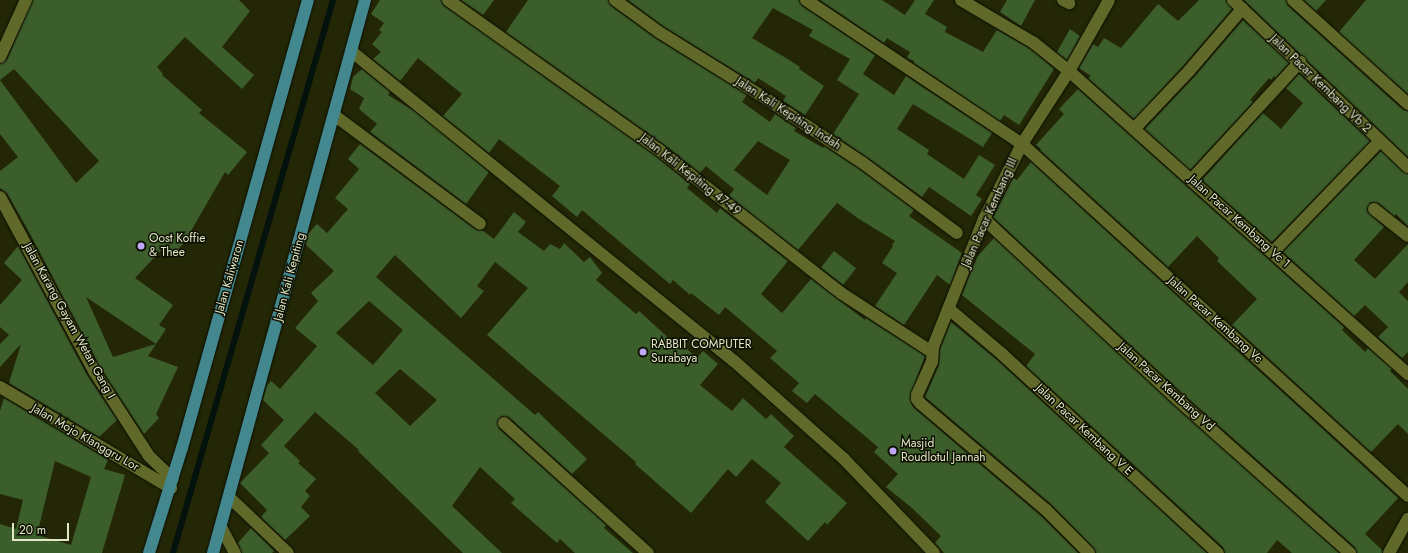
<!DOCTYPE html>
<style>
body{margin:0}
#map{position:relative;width:1408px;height:553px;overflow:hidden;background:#232706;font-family:Jost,sans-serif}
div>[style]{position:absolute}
.stream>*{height:5.5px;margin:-2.75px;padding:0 2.75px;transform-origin:2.75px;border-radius:2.75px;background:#04120e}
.building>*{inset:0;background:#3c5e2b;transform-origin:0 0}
.roads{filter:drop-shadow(0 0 1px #0d0f01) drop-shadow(0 0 1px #0d0f01)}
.minor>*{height:12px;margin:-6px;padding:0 6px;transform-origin:6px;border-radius:6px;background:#61692a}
.major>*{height:12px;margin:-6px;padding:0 6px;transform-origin:6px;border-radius:6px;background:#43878f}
.dots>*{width:11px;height:11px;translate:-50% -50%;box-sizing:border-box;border:2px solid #0d1000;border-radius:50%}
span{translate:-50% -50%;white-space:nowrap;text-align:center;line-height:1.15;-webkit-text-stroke:3px #0d1000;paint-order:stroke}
.street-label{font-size:12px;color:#e1e7c7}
.poi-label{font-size:12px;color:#e1e7c7}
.left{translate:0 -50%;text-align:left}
.scale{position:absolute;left:12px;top:523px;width:57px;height:18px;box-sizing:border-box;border:2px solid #e1e7c7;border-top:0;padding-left:5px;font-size:12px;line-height:14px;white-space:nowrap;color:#e1e7c7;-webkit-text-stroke:3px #0d1000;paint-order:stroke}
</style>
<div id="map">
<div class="stream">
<i style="left:173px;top:553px;width:576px;rotate:-73.86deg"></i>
</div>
<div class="building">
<i style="clip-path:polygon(evenodd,33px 0,239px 0,250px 11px,222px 47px,254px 75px,242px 89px,185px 37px,157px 67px,163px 74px,162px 75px,202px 110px,199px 113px,247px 152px,228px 175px,225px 172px,184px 243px,174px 253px,166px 245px,135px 278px,173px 305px,159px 325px,166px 329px,156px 344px,86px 297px,113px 357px,156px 344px,148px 356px,178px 367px,156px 414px,159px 418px,144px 434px,100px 367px,29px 232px,7px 193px,0 188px,0 171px,18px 157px,0 134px,0 64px,7px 60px,33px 0,14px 69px,99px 161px,76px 183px,0 80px,14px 69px)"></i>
<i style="clip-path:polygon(380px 0,441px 0,444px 6px,654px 155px,690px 184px,687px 188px,717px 213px,720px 208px,788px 261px,761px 294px,782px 313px,811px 279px,865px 320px,866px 318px,925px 356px,910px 395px,911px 403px,914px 408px,1041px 516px,1078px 553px,944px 553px,935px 543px,941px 536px,912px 508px,886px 487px,898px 474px,874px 452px,878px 447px,815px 394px,807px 403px,792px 391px,799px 383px,770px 358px,777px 351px,725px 307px,719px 315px,691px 293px,690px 295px,673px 280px,670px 284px,582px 210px,577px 217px,552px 196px,560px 186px,499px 139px,489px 153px,443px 116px,462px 94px,418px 58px,400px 81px,373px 59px,381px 52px,372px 44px,382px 32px,379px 30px,384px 23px,371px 14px)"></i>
<i style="clip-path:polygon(461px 0,494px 0,483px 15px)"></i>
<i style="clip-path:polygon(evenodd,528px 0,608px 0,611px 6px,655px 38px,747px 95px,742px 102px,770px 122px,775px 114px,796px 128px,794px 131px,823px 148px,824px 146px,859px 169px,914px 210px,909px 216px,962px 253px,950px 285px,937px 275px,904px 325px,875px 306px,897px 273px,882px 263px,893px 246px,892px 245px,895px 241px,859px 219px,837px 203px,798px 250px,729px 196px,734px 189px,706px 166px,700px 173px,662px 143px,506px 32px,528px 0,758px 141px,790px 160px,767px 195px,734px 170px,758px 141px)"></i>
<i style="clip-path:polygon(628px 0,799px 0,802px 6px,875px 55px,863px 74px,894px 95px,906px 76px,992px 133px,983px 147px,913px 104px,897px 129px,929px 150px,927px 154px,964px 179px,979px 155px,995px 165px,976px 195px,982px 199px,971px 216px,929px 187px,922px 197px,867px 157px,833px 134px,859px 94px,837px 80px,850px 59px,809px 36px,813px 30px,773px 8px,752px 38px,786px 58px,800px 67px,799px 69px,824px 86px,805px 115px,783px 101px,786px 96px,758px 78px,755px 83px,663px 26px)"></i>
<i style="clip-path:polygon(820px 0,882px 0,905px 15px,915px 0,934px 0,925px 14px,947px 27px,945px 32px,983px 52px,997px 30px,1030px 49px,1054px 69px,1019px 125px,1004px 115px,1000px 121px,914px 63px,914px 61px,907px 58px,910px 52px,887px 38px,884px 43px)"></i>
<i style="clip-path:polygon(1007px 0,1035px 0,1021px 26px,1000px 12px)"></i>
<i style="clip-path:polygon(1199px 0,1226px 0,1232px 9px,1183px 66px,1134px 119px,1088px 78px,1091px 76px,1079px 68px,1093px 44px,1098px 47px,1104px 38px,1121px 48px,1158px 4px,1178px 21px)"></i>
<i style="clip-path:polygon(1244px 0,1286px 0,1288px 6px,1403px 110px,1408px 111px,1408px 157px)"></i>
<i style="clip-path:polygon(1304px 0,1326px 0,1316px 11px)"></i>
<i style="clip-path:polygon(1366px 0,1408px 0,1408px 94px,1339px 32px)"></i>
<i style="clip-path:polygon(1243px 20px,1289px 63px,1275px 78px,1274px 76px,1271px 80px,1269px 78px,1250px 100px,1253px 102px,1190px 170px,1145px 129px,1195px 76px)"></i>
<i style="clip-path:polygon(1070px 29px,1080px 36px,1067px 60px,1057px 52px)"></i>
<i style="clip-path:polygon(362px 69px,390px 92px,388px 95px,414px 111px,489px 172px,466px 204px,370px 132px,377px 124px,359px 109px,364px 98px,350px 89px,353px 77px)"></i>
<i style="clip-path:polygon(1299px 74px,1370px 141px,1272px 242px,1202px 180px,1263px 113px,1281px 129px,1303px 103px,1286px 88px)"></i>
<i style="clip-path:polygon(1078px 89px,1344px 327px,1342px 330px,1365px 352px,1368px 348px,1392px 369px,1390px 371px,1408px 389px,1408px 434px,1398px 424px,1371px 452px,1232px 325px,1257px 299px,1217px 261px,1219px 258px,1197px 236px,1168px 267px,1040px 150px,1041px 149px,1036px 145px,1064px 114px,1059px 109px)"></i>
<i style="clip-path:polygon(evenodd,360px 144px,476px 230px,483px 231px,494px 239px,514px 212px,526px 222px,518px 232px,544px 251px,550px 244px,560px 249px,564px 243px,584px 262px,590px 257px,602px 273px,596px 280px,636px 314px,639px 311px,675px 344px,678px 341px,697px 358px,703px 351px,718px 364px,700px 385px,732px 411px,743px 398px,766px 419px,771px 414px,794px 436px,784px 447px,847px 503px,827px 525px,825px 522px,808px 541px,765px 502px,781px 483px,752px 459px,736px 477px,728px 469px,691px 513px,635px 464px,636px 462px,487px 335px,528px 288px,495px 262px,477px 286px,484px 291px,461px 318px,395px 255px,376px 277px,535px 415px,538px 412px,587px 459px,572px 474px,509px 417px,502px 416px,497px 421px,499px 429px,606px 525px,604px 528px,633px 553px,575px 553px,560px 539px,557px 543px,511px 503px,515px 499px,480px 467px,452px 506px,502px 553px,463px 553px,358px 451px,359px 450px,315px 412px,284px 446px,300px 461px,298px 463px,316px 479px,305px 491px,310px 496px,301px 507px,310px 516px,285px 540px,261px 517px,267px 510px,240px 483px,269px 453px,261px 445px,284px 420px,263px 400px,267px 385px,271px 381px,280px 389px,317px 346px,295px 328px,318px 301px,311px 293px,334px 271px,306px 245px,308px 234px,317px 224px,327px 233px,348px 209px,335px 198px,359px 169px,348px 159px,360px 144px,369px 301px,403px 330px,373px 365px,336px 333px,369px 301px,360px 144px,400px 369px,437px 400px,410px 426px,375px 393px,400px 369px)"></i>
<i style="clip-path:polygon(1381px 151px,1403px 172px,1408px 174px,1408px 226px,1396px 214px,1394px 216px,1379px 203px,1371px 202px,1367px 208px,1367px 212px,1384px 227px,1354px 260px,1375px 279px,1408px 244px,1408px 282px,1399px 292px,1408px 301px,1408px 352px,1402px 358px,1378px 337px,1388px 327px,1365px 305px,1354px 316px,1283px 252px)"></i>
<i style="clip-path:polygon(1031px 162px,1398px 498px,1365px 534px,1382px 550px,1382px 553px,1357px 553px,1355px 547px,1182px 393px,993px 217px,1013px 178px,1017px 180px)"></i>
<i style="clip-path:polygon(994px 238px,1172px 404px,1339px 553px,1292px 553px,1277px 540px,1267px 553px,1225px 553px,1223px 547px,1026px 366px,1035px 354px,962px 295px,977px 257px)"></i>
<i style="clip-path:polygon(18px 246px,87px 375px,117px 420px,99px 437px,9px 383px,21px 344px,0 367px,0 344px,9px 335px,0 327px,0 305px,22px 280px,4px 263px)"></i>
<i style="left:834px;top:251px;width:28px;height:21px;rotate:38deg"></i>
<i style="clip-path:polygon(951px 322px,997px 360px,1207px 553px,1096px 553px,1094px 548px,1051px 504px,925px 397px,939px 365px,940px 349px)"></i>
<i style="clip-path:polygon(evenodd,4px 398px,108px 460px,104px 469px,125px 475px,102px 553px,0 553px,0 524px,16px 529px,23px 500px,0 494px,0 411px,4px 398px,55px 461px,91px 477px,71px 545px,37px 535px,55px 461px)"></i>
<i style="clip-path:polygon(251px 528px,274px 551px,272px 553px,242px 553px,238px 543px)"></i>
</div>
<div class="roads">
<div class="minor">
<i style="left:448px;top:0;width:257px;rotate:35.4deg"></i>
<i style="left:658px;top:149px;width:233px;rotate:38.2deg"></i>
<i style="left:841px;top:293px;width:108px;rotate:33deg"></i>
<i style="left:615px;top:0;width:54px;rotate:36deg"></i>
<i style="left:659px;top:32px;width:125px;rotate:31.9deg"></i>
<i style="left:765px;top:98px;width:118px;rotate:33.6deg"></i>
<i style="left:863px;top:163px;width:117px;rotate:36.7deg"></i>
<i style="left:806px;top:0;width:260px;rotate:33.7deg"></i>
<i style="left:1022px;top:144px;width:522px;rotate:42.36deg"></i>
<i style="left:961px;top:0;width:85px;rotate:30.5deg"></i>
<i style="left:1034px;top:43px;width:45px;rotate:38.7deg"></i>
<i style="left:1069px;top:71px;width:455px;rotate:41.8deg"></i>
<i style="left:1063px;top:0;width:7px;rotate:27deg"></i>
<i style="left:1233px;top:0;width:242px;rotate:43.7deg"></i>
<i style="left:1293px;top:0;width:155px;rotate:42.1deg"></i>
<i style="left:351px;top:51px;width:493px;rotate:39deg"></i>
<i style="left:734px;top:361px;width:147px;rotate:41.7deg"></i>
<i style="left:844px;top:459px;width:130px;rotate:46.2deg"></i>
<i style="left:0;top:57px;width:63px;rotate:-65.5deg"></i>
<i style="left:334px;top:115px;width:182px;rotate:36.7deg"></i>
<i style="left:1134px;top:129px;width:80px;rotate:-46.5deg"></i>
<i style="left:1189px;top:71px;width:82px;rotate:-49.5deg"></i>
<i style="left:1191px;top:180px;width:161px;rotate:-47.3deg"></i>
<i style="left:0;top:197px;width:198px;rotate:61.6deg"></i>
<i style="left:94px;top:371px;width:101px;rotate:57.1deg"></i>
<i style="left:149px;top:456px;width:33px;rotate:44deg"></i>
<i style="left:1374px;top:209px;width:43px;rotate:38.5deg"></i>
<i style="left:984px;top:219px;width:264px;rotate:43deg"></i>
<i style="left:1177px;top:399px;width:232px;rotate:41.7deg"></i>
<i style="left:1273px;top:252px;width:153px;rotate:-46.1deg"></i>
<i style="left:949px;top:309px;width:70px;rotate:40.3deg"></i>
<i style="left:1002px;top:354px;width:294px;rotate:42.7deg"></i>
<i style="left:0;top:387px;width:199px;rotate:30.6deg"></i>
<i style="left:504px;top:423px;width:194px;rotate:42.1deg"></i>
<i style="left:229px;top:497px;width:81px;rotate:43.5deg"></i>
<i style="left:221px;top:527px;width:30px;rotate:62deg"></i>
<i style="left:1089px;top:553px;width:61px;rotate:-135deg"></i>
<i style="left:1046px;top:510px;width:165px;rotate:-139.7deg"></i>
<i style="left:920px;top:403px;width:5px;rotate:-127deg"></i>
<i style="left:917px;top:399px;width:4px;rotate:-90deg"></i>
<i style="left:917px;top:395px;width:36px;rotate:-66deg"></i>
<i style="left:932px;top:362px;width:15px;rotate:-86deg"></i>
<i style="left:933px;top:347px;width:138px;rotate:-68.3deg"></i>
<i style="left:984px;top:219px;width:84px;rotate:-63.1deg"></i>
<i style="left:1022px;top:144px;width:87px;rotate:-57.2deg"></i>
<i style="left:1069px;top:71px;width:81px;rotate:-60.6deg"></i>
<i style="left:1389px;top:553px;width:39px;rotate:-61deg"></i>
</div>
<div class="major">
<i style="left:149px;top:553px;width:110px;rotate:-72.6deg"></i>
<i style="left:182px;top:448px;width:465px;rotate:-74.3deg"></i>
<i style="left:213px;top:553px;width:574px;rotate:-74.63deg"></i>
</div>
</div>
<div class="dots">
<i style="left:141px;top:246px;background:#bda9f5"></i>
<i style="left:643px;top:352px;background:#bda9f5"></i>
<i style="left:893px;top:451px;background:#bda9f5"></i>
</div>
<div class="street-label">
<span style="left:1320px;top:84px;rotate:44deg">Jalan Pacar Kembang Vb 2</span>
<span style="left:788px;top:114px;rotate:33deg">Jalan Kali Kepiting Indah</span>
<span style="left:690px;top:175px;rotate:38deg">Jalan Kali Kepiting 47-49</span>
<span style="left:990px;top:213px;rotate:-66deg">Jalan Pacar Kembang III</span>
<span style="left:1239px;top:222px;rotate:42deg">Jalan Pacar Kembang Vc 1</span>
<span style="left:230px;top:277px;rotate:-74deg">Jalan Kaliwaron</span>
<span style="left:290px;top:277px;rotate:-75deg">Jalan Kali Kepiting</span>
<span style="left:1215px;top:320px;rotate:42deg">Jalan Pacar Kembang Vc</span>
<span style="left:69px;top:321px;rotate:61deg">Jalan Karang Gayam Wetan Gang I</span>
<span style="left:1166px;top:387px;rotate:42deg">Jalan Pacar Kembang Vd</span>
<span style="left:1084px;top:430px;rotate:43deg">Jalan Pacar Kembang V E</span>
<span style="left:85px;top:438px;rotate:30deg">Jalan Mojo Klanggru Lor</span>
</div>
<div class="poi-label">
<span class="left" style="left:149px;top:246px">Oost Koffie<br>&amp; Thee</span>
<span class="left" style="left:651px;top:352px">RABBIT COMPUTER<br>Surabaya</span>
<span class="left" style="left:901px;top:451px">Masjid<br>Roudlotul Jannah</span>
</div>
<div class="scale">20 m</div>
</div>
